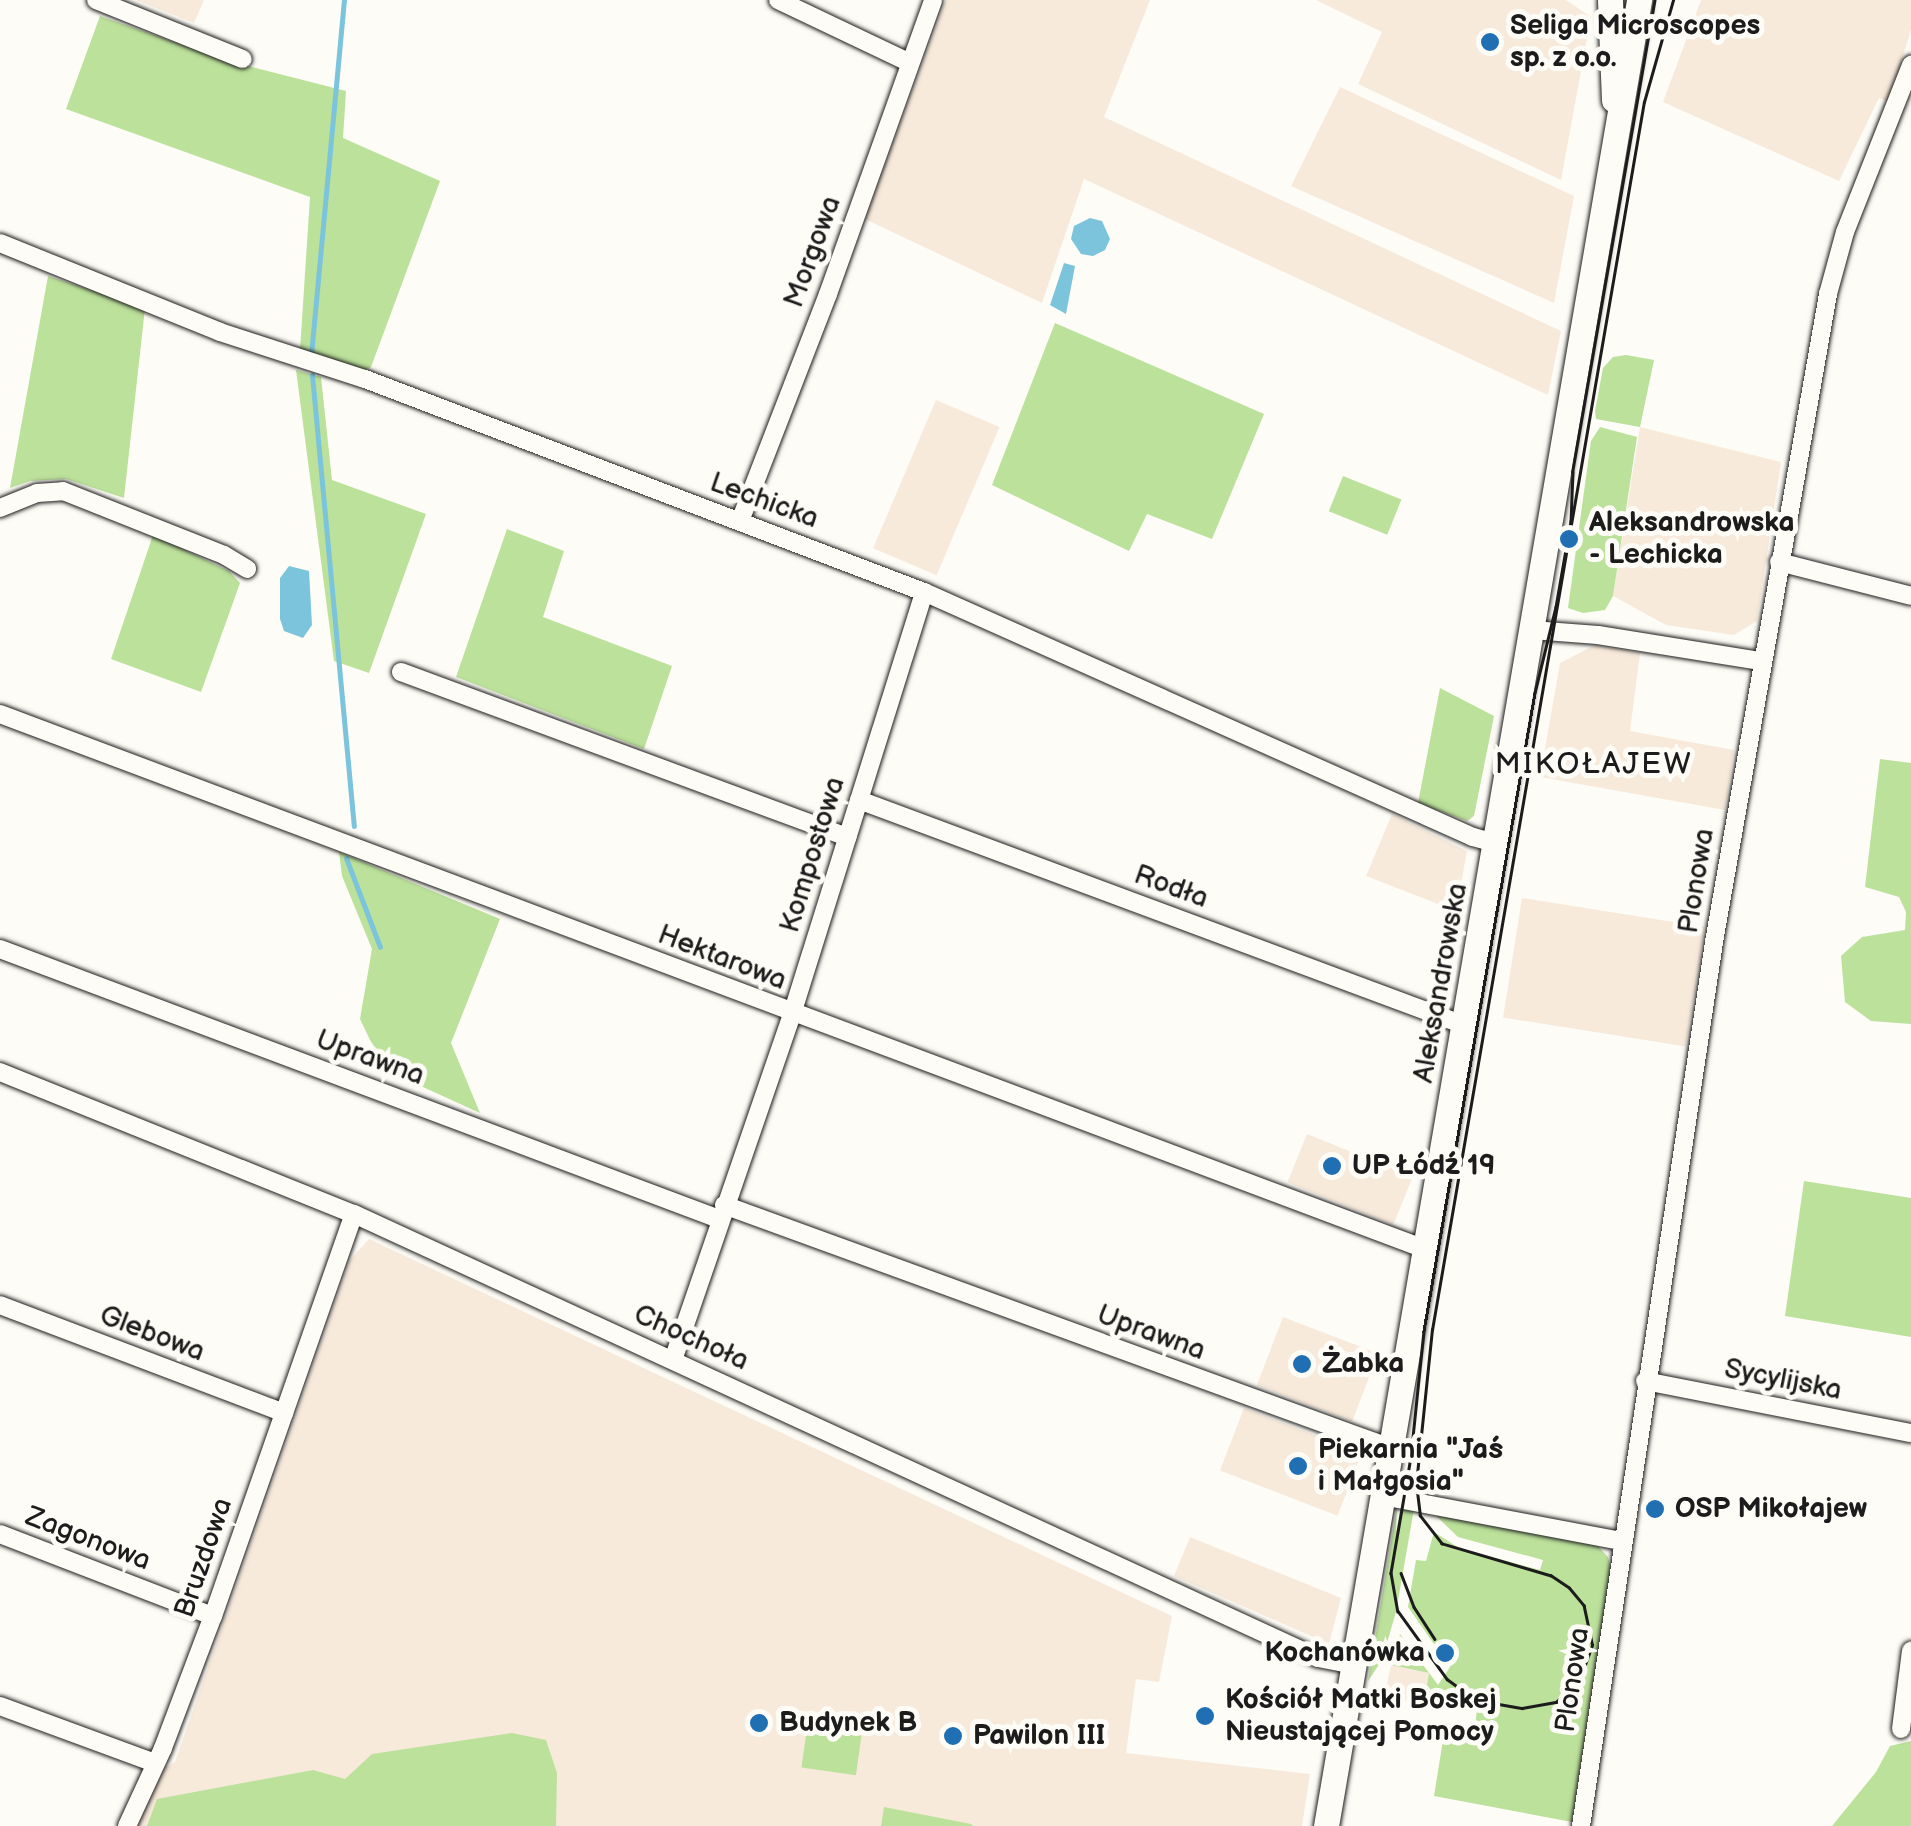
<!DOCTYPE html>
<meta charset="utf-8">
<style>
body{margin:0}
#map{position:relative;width:1911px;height:1826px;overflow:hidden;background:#fdfcf7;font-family:"Balsamiq Sans",sans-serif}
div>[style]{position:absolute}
.built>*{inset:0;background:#f8eadb;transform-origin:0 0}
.green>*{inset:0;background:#bce19b;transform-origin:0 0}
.water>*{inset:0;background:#7bc4dc}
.stream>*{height:5px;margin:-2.5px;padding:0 2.5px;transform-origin:2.5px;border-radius:2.5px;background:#7bc4dc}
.roads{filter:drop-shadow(0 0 2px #1c1c1c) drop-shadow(0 0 2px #1c1c1c)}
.street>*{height:18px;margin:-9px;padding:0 9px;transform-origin:9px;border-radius:9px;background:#fdfcf7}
.secondary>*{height:25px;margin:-12.5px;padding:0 12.5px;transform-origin:12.5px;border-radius:12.5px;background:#fdfcf7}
.tram>*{height:2.5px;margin:-1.25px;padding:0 1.25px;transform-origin:1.25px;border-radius:1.25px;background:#1c1c1c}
.dots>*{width:28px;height:28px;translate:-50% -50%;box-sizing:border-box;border:5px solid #fdfcf7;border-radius:50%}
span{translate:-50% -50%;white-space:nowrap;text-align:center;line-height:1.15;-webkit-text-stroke:10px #fdfcf7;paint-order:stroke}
.poi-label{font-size:28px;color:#1c1c1c;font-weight:700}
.left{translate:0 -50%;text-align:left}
.right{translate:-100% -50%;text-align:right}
.street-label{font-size:28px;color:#1c1c1c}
.neighbourhood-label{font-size:30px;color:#1c1c1c;letter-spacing:2.5px}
</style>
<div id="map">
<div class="built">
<i style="clip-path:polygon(136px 0,204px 0,194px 23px)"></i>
<i style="clip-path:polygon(946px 0,1150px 0,1104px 117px,1561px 331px,1548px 395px,1084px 179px,1042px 303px,865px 219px)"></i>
<i style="clip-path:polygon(1316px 0,1566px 0,1591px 17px,1561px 180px,1358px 84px,1382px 32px)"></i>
<i style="clip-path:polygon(1701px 0,1911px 0,1911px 30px,1889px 102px,1879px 98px,1839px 181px,1663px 102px)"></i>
<i style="clip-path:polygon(1340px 87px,1574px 196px,1554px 303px,1291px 186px)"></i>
<i style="left:936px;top:400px;width:69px;height:161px;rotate:23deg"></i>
<i style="clip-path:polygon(1640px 427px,1781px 462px,1757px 621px,1734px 635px,1666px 625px,1613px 596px)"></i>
<i style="clip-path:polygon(1595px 645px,1640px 653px,1630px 731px,1734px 750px,1725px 810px,1540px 777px,1560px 663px)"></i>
<i style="clip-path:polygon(1392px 814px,1467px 851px,1456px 911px,1366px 876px)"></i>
<i style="left:1522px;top:898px;width:185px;height:121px;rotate:9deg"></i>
<i style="left:1307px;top:1134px;width:114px;height:52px;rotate:22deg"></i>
<i style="clip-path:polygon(369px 1239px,1172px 1616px,1159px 1682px,1136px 1679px,1126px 1753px,1310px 1774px,1302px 1826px,138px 1826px,159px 1771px,175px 1762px,350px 1260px)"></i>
<i style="left:1283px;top:1317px;width:102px;height:73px;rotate:21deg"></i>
<i style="left:1244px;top:1408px;width:126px;height:67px;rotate:21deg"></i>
<i style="clip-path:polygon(1190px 1537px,1341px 1598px,1329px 1644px,1174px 1576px)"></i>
<i style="left:1391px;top:1665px;width:39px;height:32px;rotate:12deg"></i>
</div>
<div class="green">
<i style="clip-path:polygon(100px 16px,228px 61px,346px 91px,343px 138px,440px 181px,371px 367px,365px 371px,300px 350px,310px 197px,66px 109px)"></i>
<i style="clip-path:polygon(48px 276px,145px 308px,124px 498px,66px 479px,30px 481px,10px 488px)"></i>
<i style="clip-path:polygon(1055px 323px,1264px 414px,1212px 539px,1147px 514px,1129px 551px,992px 485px)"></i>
<i style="clip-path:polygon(1626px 355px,1654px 360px,1640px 427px,1596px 419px,1595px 411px,1603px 368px,1613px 357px)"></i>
<i style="clip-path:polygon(296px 370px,321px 377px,332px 480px,426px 514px,369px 673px,334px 661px)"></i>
<i style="clip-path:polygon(1600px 427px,1637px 437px,1613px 596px,1605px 610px,1583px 613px,1568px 608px,1591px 441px)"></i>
<i style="left:1343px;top:476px;width:63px;height:38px;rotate:22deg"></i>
<i style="clip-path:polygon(507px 529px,564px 551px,543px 617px,672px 666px,644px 749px,456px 677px)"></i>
<i style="clip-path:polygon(153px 535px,229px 571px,240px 583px,201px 692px,111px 659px)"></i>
<i style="clip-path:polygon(1440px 688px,1494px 716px,1474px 816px,1467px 821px,1418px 803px)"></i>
<i style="clip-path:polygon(1880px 759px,1911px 763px,1911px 1024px,1871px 1021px,1845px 1002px,1841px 956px,1862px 937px,1905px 930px,1906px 912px,1899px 897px,1865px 887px)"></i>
<i style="clip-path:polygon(339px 852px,500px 919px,451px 1043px,480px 1113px,392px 1073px,370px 1040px,360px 1019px,372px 949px,342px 876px)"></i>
<i style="clip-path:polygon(1804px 1181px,1911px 1198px,1911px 1337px,1785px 1316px)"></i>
<i style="clip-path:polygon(1397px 1506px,1396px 1533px,1401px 1506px,1414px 1509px,1396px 1612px,1382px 1660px,1368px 1681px)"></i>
<i style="clip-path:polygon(1432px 1512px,1594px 1542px,1608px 1557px,1611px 1569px,1572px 1822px,1434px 1796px,1443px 1740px,1473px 1741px,1477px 1710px,1424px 1702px,1429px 1673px,1391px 1665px,1400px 1634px,1438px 1685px,1450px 1667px,1408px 1607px,1416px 1560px,1426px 1561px,1434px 1532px,1459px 1548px,1540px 1570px,1543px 1560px,1458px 1537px)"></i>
<i style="left:807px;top:1728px;width:55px;height:40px;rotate:8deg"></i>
<i style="clip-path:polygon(512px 1733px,546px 1740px,557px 1773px,556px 1826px,147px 1826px,157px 1799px,313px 1770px,345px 1779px,372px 1754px)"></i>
<i style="clip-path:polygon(1911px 1741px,1911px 1826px,1832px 1826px,1876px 1772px,1890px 1746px)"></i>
<i style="clip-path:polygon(884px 1807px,971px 1824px,973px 1826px,881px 1826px)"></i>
</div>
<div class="water">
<i style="clip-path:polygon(1090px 218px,1102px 221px,1110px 239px,1105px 250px,1093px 256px,1081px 254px,1071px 239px,1074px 226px)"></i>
<i style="clip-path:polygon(1064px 263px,1075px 266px,1066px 314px,1050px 305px)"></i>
<i style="clip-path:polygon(289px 566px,309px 571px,312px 625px,303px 638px,284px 631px,280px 619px,280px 578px)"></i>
</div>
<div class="stream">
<i style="left:311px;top:355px;width:357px;rotate:-84.7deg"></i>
<i style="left:312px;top:375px;width:453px;rotate:84.7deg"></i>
<i style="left:346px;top:858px;width:95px;rotate:69.1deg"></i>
</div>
<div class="roads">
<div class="street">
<i style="left:96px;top:0;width:158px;rotate:21.9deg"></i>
<i style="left:778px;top:0;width:146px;rotate:25.5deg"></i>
<i style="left:0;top:243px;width:237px;rotate:22deg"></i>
<i style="left:220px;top:332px;width:152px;rotate:18deg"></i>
<i style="left:365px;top:379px;width:598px;rotate:20.86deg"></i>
<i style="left:924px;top:592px;width:601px;rotate:24.05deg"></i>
<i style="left:1473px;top:837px;width:23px;rotate:15deg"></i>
<i style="left:0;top:508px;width:40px;rotate:-22deg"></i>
<i style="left:37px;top:493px;width:26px;rotate:-4deg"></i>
<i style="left:63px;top:491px;width:173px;rotate:21.7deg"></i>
<i style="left:224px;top:555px;width:27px;rotate:31deg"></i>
<i style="left:740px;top:521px;width:243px;rotate:-68.8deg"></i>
<i style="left:828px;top:294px;width:312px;rotate:-70.3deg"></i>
<i style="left:1779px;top:562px;width:136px;rotate:14.4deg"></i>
<i style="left:1532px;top:630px;width:66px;rotate:4.3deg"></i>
<i style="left:1598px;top:635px;width:165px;rotate:9.1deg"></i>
<i style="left:401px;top:672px;width:476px;rotate:20.3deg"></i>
<i style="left:0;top:714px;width:1522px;rotate:20.58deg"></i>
<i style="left:859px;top:800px;width:645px;rotate:20.4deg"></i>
<i style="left:0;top:949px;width:768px;rotate:20.58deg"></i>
<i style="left:0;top:1072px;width:381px;rotate:21.9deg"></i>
<i style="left:354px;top:1214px;width:1061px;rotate:24.73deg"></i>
<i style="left:1318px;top:1658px;width:37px;rotate:11deg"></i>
<i style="left:724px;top:1205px;width:710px;rotate:20.02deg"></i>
<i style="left:0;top:1305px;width:304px;rotate:20.8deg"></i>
<i style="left:673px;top:1360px;width:366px;rotate:-71deg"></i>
<i style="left:792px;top:1014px;width:442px;rotate:-72.6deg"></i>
<i style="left:1645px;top:1381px;width:271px;rotate:11.1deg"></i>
<i style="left:1383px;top:1496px;width:242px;rotate:10.7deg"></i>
<i style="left:0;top:1534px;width:228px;rotate:21.1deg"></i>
<i style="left:0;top:1706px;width:165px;rotate:20.2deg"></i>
<i style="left:1901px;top:1729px;width:79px;rotate:-82.7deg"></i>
<i style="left:127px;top:1826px;width:86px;rotate:-65.2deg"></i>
<i style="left:163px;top:1748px;width:141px;rotate:-69.3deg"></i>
<i style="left:213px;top:1616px;width:426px;rotate:-70.7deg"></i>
<i style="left:1581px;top:1826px;width:894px;rotate:-81.44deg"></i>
<i style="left:1714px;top:942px;width:658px;rotate:-80.02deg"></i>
<i style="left:1828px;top:294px;width:64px;rotate:-74.7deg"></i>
<i style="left:1845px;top:232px;width:180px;rotate:-68.4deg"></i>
</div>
<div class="secondary">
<i style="left:1610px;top:0;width:100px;rotate:87.7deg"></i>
<i style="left:1326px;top:1826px;width:1853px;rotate:-80.27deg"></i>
</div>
</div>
<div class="tram">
<i style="left:1655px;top:0;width:479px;rotate:99.9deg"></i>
<i style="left:1573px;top:472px;width:49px;rotate:92.3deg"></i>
<i style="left:1571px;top:521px;width:87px;rotate:99.9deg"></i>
<i style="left:1556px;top:607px;width:89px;rotate:103.7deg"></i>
<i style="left:1535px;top:693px;width:648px;rotate:99.87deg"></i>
<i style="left:1424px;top:1331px;width:127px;rotate:95.9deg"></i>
<i style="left:1411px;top:1457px;width:118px;rotate:99.8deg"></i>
<i style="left:1391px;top:1573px;width:39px;rotate:80deg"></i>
<i style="left:1398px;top:1611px;width:84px;rotate:54.2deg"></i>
<i style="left:1447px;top:1679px;width:36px;rotate:36deg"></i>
<i style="left:1476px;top:1700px;width:47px;rotate:9.9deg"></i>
<i style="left:1522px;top:1708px;width:35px;rotate:-10deg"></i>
<i style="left:1556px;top:1702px;width:31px;rotate:-42deg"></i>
<i style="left:1579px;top:1681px;width:38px;rotate:-70deg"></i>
<i style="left:1592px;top:1645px;width:40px;rotate:-102deg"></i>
<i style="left:1584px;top:1606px;width:23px;rotate:-130deg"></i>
<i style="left:1569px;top:1588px;width:22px;rotate:-146deg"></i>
<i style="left:1551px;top:1576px;width:114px;rotate:-163.6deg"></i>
<i style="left:1442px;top:1544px;width:36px;rotate:-128deg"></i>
<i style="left:1420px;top:1516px;width:32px;rotate:-97deg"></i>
<i style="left:1416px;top:1484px;width:155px;rotate:-84.1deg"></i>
<i style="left:1432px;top:1330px;width:1246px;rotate:-80.21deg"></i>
<i style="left:1644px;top:102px;width:106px;rotate:-74.1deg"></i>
<i style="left:1401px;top:1573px;width:36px;rotate:69deg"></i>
<i style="left:1414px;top:1607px;width:38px;rotate:57deg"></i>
</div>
<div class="dots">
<i style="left:1490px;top:42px;background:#1f6fb2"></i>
<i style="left:1569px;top:539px;background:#1f6fb2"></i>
<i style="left:1332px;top:1166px;background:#1f6fb2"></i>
<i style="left:1302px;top:1364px;background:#1f6fb2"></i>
<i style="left:1298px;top:1466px;background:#1f6fb2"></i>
<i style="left:1655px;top:1509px;background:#1f6fb2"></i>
<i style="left:1445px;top:1653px;background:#1f6fb2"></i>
<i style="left:1205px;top:1716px;background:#1f6fb2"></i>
<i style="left:759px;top:1723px;background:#1f6fb2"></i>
<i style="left:953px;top:1736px;background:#1f6fb2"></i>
</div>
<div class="poi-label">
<span class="left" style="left:1510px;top:42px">Seliga Microscopes<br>sp. z o.o.</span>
<span class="left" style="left:1589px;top:539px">Aleksandrowska<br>- Lechicka</span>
<span class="left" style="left:1352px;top:1166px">UP Łódź 19</span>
<span class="left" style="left:1322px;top:1364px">Żabka</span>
<span class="left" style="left:1318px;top:1466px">Piekarnia "Jaś<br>i Małgosia"</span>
<span class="left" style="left:1675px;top:1509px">OSP Mikołajew</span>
<span class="right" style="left:1425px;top:1653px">Kochanówka</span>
<span class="left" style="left:1225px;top:1716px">Kościół Matki Boskej<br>Nieustającej Pomocy</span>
<span class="left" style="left:779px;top:1723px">Budynek B</span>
<span class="left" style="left:973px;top:1736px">Pawilon III</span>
</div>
<div class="street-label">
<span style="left:813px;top:252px;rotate:-70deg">Morgowa</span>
<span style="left:764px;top:501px;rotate:20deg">Lechicka</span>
<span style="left:813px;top:855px;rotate:-73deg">Kompostowa</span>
<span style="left:1697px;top:881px;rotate:-81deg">Plonowa</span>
<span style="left:1171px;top:887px;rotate:20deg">Rodła</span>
<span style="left:722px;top:958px;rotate:21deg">Hektarowa</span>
<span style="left:1441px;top:983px;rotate:-80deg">Aleksandrowska</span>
<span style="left:370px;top:1058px;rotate:20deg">Uprawna</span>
<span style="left:1151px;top:1333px;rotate:20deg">Uprawna</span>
<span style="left:152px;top:1334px;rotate:21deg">Glebowa</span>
<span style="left:691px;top:1338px;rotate:24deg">Chochoła</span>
<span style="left:1783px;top:1380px;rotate:11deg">Sycylijska</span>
<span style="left:88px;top:1539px;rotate:21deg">Zagonowa</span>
<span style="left:204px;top:1558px;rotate:-71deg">Bruzdowa</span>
<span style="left:1573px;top:1680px;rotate:-82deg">Plonowa</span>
</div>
<div class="neighbourhood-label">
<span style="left:1594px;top:764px">MIKOŁAJEW</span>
</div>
</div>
